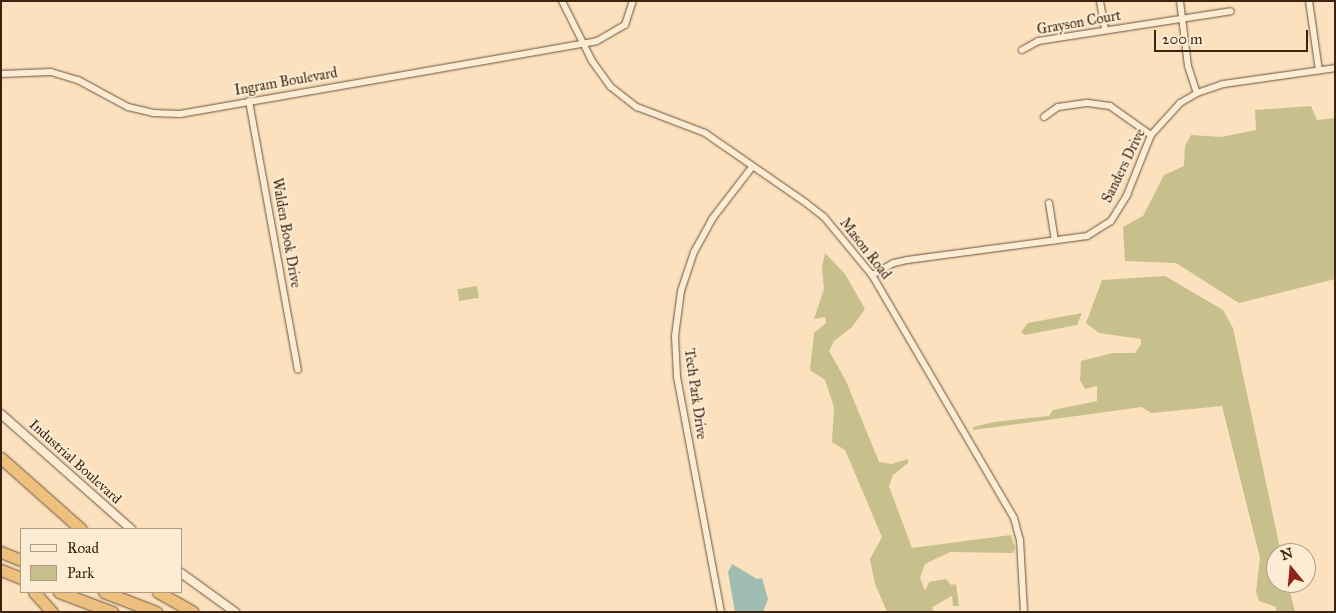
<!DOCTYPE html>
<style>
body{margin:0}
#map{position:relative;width:1336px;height:613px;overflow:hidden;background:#fbe1bd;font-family:"IM FELL Great Primer",serif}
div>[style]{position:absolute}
.green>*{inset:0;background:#c7c08c;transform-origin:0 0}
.water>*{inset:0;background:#9fbdb3}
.roads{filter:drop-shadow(0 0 1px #6b523b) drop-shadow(0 0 1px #6b523b)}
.minor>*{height:6px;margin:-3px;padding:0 3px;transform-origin:3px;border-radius:3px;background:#fcecd4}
.tertiary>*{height:8px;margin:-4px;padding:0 4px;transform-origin:4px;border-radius:4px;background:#fcecd4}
.motorway>*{height:11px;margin:-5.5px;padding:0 5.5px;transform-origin:5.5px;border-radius:5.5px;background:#eec07e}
span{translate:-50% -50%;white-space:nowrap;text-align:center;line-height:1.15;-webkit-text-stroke:4px #fcecd4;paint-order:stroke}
.street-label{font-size:14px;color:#3b2310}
.frame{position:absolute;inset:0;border:2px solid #3b2310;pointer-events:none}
.legend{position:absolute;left:20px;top:528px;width:162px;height:65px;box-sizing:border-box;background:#fcecd4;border:1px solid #af9c86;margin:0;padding:6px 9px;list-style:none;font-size:15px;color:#3b2310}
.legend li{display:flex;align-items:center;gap:10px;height:25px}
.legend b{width:25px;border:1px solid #af9c86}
.north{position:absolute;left:1266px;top:543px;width:50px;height:50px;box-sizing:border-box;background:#fcecd4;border:1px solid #af9c86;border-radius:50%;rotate:343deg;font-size:14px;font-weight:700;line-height:20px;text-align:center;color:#3b2310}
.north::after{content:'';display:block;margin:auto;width:18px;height:22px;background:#8f2418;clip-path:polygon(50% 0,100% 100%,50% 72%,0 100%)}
.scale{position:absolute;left:1154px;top:30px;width:154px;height:22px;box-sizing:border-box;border:2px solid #3b2310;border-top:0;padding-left:6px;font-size:15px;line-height:18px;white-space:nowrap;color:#3b2310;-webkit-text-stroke:4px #fcecd4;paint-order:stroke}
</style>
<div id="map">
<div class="green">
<i style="clip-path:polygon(1311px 106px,1317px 120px,1335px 118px,1335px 279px,1239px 303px,1176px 263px,1125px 261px,1123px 227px,1143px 216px,1164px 175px,1184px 166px,1185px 146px,1191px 135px,1221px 137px,1256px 130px,1255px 110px)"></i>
<i style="clip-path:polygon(825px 253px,845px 274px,865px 309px,852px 327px,834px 341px,829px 351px,846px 381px,879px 462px,892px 464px,908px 459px,908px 463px,893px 475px,889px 486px,912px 548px,1011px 535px,1015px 548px,1013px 553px,950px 552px,925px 564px,920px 578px,925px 591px,929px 582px,946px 579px,951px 585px,956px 584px,959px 606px,953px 606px,952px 596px,932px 607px,934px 612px,887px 612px,875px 584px,870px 559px,882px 537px,845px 450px,832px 442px,834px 407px,825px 380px,810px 370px,814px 333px,826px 323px,825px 317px,814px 319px,824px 289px,822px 267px)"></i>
<i style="clip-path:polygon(1165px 276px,1223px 310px,1233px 328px,1281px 553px,1276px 553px,1276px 583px,1288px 583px,1295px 612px,1276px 612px,1276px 607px,1259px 601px,1256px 592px,1260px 558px,1222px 406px,1151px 413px,1142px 407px,973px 430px,973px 427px,994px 422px,1049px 416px,1053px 410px,1097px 401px,1097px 386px,1085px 389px,1080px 380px,1081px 361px,1113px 353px,1135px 353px,1141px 344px,1141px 339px,1099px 333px,1086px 323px,1102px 280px)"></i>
<i style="left:477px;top:286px;width:12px;height:20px;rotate:81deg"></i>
<i style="clip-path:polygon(1082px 313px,1077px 325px,1025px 335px,1021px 332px,1028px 323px)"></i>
</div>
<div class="water">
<i style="clip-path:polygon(732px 564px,757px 579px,762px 578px,768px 599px,763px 612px,735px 612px,728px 572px)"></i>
</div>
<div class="roads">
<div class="minor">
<i style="left:562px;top:1px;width:67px;rotate:63.4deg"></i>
<i style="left:592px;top:61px;width:32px;rotate:54deg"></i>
<i style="left:611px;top:87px;width:33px;rotate:38deg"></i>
<i style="left:637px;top:107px;width:73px;rotate:20.9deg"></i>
<i style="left:705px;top:133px;width:123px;rotate:34.7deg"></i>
<i style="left:806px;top:203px;width:23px;rotate:38deg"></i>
<i style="left:824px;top:217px;width:75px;rotate:50.4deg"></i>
<i style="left:872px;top:275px;width:281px;rotate:59.7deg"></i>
<i style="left:1014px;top:518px;width:23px;rotate:75deg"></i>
<i style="left:1020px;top:540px;width:72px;rotate:86.8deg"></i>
<i style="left:1100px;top:1px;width:29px;rotate:80deg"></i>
<i style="left:1180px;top:1px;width:65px;rotate:83deg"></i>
<i style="left:1188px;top:66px;width:28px;rotate:72deg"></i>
<i style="left:1309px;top:1px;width:70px;rotate:81.8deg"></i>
<i style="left:1022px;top:50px;width:18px;rotate:-29deg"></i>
<i style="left:1038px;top:41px;width:195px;rotate:-8.8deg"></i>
<i style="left:1px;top:74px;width:50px;rotate:-2.3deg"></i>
<i style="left:51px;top:72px;width:28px;rotate:17deg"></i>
<i style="left:78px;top:80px;width:57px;rotate:28.4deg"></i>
<i style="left:128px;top:107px;width:26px;rotate:13deg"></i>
<i style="left:153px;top:113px;width:27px;rotate:2deg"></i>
<i style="left:180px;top:114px;width:423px;rotate:-9.9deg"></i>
<i style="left:597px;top:41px;width:32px;rotate:-30deg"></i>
<i style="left:625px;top:25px;width:25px;rotate:-72deg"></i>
<i style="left:249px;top:101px;width:273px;rotate:79.7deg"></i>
<i style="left:1044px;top:117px;width:17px;rotate:-36deg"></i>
<i style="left:1058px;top:107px;width:30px;rotate:-8deg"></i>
<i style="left:1088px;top:103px;width:22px;rotate:8deg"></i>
<i style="left:1110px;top:106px;width:50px;rotate:35.3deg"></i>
<i style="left:1049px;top:203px;width:38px;rotate:81deg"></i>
<i style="left:872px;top:275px;width:25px;rotate:-29deg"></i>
<i style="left:894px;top:263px;width:13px;rotate:-13deg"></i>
<i style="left:907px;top:260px;width:182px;rotate:-7.6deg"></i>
<i style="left:1087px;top:236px;width:28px;rotate:-32deg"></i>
<i style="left:1111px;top:221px;width:31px;rotate:-58deg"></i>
<i style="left:1127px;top:195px;width:65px;rotate:-68.2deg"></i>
<i style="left:1151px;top:135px;width:43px;rotate:-47.8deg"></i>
<i style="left:1180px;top:103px;width:20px;rotate:-30deg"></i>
<i style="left:1197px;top:93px;width:28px;rotate:-19deg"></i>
<i style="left:1223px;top:84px;width:113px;rotate:-8.1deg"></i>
<i style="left:721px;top:612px;width:240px;rotate:-100.6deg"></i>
<i style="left:677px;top:376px;width:40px;rotate:-92.9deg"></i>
<i style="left:675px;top:336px;width:45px;rotate:-82.4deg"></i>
<i style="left:681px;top:291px;width:41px;rotate:-71.6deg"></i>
<i style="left:694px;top:252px;width:38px;rotate:-61deg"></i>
<i style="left:712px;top:219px;width:66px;rotate:-52.4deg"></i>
</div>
<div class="tertiary">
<i style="left:1px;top:414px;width:174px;rotate:41.5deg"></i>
<i style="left:181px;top:573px;width:67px;rotate:35.8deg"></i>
</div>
<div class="motorway">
<i style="left:1px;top:458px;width:107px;rotate:41.6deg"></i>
<i style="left:1px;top:552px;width:22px;rotate:22deg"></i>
<i style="left:1px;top:570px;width:22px;rotate:22deg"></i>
<i style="left:34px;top:592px;width:27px;rotate:48deg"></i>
<i style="left:59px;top:592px;width:57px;rotate:20.7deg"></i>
<i style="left:104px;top:592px;width:56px;rotate:21deg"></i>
<i style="left:158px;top:592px;width:40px;rotate:29.7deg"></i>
</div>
</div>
<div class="street-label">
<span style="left:1079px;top:23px;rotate:-10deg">Grayson Court</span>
<span style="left:286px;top:82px;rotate:-10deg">Ingram Boulevard</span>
<span style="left:1124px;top:166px;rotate:-64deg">Sanders Drive</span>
<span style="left:286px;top:233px;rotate:80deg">Walden Book Drive</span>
<span style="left:865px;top:249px;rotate:52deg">Mason Road</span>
<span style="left:695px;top:394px;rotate:82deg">Tech Park Drive</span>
<span style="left:75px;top:462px;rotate:42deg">Industrial Boulevard</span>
</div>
<div class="frame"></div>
<ul class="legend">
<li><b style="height:6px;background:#fcecd4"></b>Road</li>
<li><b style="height:14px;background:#c7c08c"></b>Park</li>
</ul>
<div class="north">N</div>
<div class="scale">200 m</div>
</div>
